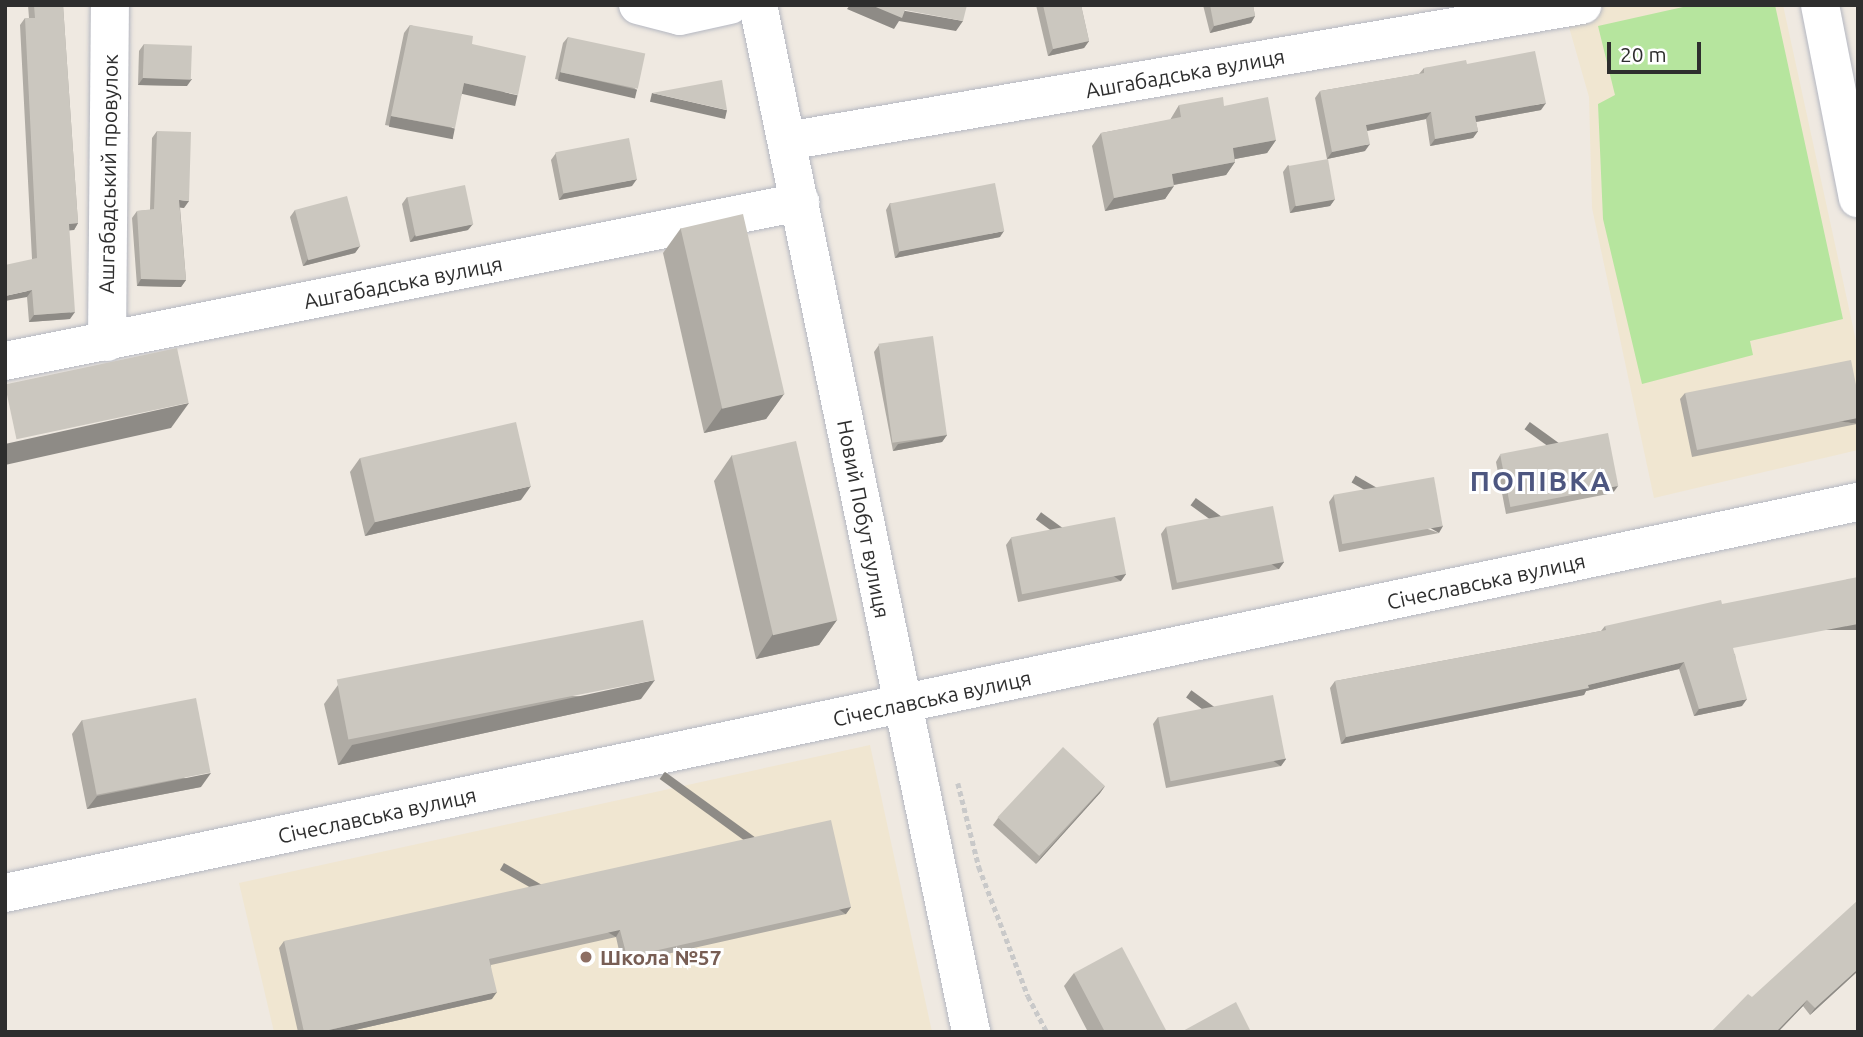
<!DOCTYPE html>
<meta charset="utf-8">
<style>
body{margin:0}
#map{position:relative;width:1863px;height:1037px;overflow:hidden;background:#efe9e1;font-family:Ubuntu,sans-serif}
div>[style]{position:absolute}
.education>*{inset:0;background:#f0e6d1}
.green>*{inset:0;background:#b6e59e}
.path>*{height:4.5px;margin-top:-2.25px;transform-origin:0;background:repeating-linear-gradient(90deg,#c9c9c9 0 5px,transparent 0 8.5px)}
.roads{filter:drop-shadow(0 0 2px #b4b7c1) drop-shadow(0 0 2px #b4b7c1)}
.minor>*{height:38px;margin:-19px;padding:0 19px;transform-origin:19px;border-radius:19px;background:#fff}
.wall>*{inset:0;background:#afaba4}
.shaded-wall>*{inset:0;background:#8e8b86;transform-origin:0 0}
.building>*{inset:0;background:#cbc7bf;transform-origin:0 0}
.dots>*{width:19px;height:19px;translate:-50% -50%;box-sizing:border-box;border:4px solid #fff;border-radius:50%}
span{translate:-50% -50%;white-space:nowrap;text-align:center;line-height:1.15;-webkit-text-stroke:6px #fff;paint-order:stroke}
.street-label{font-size:21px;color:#2e2e2e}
.education-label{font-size:21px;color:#785e54;font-weight:700}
.left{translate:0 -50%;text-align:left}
.district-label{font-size:28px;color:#4d5680;font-weight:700;letter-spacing:2px}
.frame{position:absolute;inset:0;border:7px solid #2e2e2e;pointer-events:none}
.scale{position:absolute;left:1607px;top:42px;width:94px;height:32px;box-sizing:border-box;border:4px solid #2e2e2e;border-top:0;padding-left:9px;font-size:21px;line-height:24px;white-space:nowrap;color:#2e2e2e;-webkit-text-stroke:5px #fff;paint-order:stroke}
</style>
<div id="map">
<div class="education">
<i style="clip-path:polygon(1605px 5px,1783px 5px,1858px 350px,1858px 450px,1654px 498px,1592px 208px,1589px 97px,1565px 13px)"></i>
<i style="clip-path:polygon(870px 745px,932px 1032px,274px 1032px,239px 883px)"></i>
</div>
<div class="green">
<i style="clip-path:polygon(1692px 5px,1775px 5px,1843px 319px,1750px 341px,1753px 355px,1642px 384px,1603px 219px,1598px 104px,1615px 95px,1598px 26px)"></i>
</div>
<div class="path">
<i style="left:958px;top:783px;width:87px;rotate:76deg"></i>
<i style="left:979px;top:867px;width:138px;rotate:69.2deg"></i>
<i style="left:1028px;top:996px;width:41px;rotate:62.2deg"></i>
</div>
<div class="roads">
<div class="minor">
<i style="left:638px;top:5px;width:43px;rotate:14.7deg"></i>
<i style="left:680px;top:16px;width:51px;rotate:-12.4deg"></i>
<i style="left:758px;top:5px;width:1049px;rotate:78.28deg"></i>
<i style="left:1820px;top:5px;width:197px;rotate:78.9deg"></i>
<i style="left:787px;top:141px;width:807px;rotate:-9.71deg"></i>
<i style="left:107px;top:342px;width:337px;rotate:-89.5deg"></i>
<i style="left:5px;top:361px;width:811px;rotate:-11.31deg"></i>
<i style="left:5px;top:893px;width:1894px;rotate:-11.92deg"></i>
</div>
</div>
<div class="wall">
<i style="clip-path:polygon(28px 5px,63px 5px,78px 223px,74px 230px,69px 230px,70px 319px,29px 322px,27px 297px,32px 259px,20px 25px,25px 18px,29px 18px)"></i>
<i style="clip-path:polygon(1036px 5px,1081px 5px,1089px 41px,1084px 48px,1048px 56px)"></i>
<i style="clip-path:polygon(1203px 5px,1253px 5px,1255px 16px,1251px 23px,1210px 33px)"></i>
<i style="clip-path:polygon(410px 25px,472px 44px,512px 104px,462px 93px,449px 137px,385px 125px,404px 33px)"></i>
<i style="clip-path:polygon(568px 37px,637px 90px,632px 97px,555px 79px,563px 43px)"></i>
<i style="clip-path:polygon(144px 44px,187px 86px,138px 85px,139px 51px)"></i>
<i style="clip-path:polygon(1467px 64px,1541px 110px,1476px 122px,1478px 131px,1473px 138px,1430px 146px,1426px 119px,1367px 131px,1365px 151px,1327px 159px,1315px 98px,1320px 91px,1419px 74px,1424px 68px)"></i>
<i style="clip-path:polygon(1179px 105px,1224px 106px,1276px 140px,1267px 153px,1235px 159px,1235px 162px,1226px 175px,1174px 185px,1165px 199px,1105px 211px,1092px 146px,1101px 133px,1170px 120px)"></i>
<i style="clip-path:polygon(157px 131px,184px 208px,180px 207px,186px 280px,181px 287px,137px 286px,132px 218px,137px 211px,150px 210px,152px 138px)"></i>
<i style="clip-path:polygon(556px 153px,632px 186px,559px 200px,551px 160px)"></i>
<i style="clip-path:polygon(1288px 165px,1335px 199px,1330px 206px,1290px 213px,1283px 172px)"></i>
<i style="clip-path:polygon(407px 197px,468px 230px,410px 242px,402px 204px)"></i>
<i style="clip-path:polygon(890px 203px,1000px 237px,895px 258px,886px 210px)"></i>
<i style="clip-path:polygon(295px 210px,360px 246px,355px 253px,303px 266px,290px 217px)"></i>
<i style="clip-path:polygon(681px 228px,784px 394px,766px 419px,704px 433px,663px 253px)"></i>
<i style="clip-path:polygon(879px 345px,947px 435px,942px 442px,893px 451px,874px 352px)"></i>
<i style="clip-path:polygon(1685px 393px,1857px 424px,1692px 457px,1680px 399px)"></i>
<i style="clip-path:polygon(732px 455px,837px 620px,819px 645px,756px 659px,714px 481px)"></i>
<i style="clip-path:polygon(1500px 455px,1613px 493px,1506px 514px,1496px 462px)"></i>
<i style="clip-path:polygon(360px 458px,521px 500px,365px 536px,350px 472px)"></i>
<i style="clip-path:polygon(1334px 495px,1439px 533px,1339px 552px,1329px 502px)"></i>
<i style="clip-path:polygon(1166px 527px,1284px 562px,1279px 569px,1172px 590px,1161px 534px)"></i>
<i style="clip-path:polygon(1011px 538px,1126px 574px,1121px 581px,1018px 602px,1006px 545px)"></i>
<i style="clip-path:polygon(1605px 626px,1735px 654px,1742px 706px,1694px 716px,1679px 669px,1586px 691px,1584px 695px,1341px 744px,1330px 688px,1335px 681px,1601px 631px)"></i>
<i style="clip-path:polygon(338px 685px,641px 699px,338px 765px,324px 704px)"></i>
<i style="clip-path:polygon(1158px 717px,1286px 759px,1281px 766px,1166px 788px,1153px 724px)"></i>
<i style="clip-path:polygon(82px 720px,201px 787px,87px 809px,72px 734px)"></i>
<i style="clip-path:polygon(1105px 786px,1100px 793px,1036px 864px,993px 825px,998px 818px)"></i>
<i style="clip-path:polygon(851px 907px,846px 914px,622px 964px,616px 937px,491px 965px,492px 999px,346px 1032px,298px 1032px,279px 948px,284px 941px)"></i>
<i style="clip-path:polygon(1858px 971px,1810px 1015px,1803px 1006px,1778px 1032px,1711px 1032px,1752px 997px)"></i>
<i style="clip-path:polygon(1074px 973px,1167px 1032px,1088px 1032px,1064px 986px)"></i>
</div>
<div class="shaded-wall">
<i style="clip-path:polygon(850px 5px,871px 5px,963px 21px,956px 31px,899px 21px,894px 29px,847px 9px)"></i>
<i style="clip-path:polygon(1255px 16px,1251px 23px,1210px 33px,1214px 26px)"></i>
<i style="clip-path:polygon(1089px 41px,1084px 48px,1048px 56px,1053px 49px)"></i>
<i style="left:560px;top:72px;width:79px;height:9px;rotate:13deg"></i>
<i style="clip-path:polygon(143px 78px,192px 79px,187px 86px,138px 85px)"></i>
<i style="left:464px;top:83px;width:55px;height:11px;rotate:13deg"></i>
<i style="left:652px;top:93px;width:77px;height:9px;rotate:13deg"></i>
<i style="clip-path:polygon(1546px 103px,1541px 110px,1470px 123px,1475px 116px)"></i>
<i style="clip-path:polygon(1431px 112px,1426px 119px,1361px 132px,1366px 125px)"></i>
<i style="left:391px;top:116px;width:65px;height:11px;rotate:11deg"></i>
<i style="clip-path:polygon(1478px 131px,1473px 138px,1430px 146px,1435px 139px)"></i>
<i style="clip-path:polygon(1276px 140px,1267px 153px,1224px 161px,1233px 148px)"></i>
<i style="clip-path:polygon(1370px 144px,1365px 151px,1327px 159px,1332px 152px)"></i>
<i style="clip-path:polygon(1235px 162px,1226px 175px,1162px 187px,1172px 174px)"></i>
<i style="clip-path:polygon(637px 179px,632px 186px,559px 200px,564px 193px)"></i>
<i style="clip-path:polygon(1174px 186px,1165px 199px,1105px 211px,1114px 198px)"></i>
<i style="clip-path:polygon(1335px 199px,1330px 206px,1290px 213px,1295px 206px)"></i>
<i style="clip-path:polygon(179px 200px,189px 201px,184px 208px,175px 207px)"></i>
<i style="clip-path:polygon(78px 223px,74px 230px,64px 231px,69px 224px)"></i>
<i style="clip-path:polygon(473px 224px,468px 230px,410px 242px,415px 235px)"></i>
<i style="clip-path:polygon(1004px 231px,1000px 237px,895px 258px,900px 251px)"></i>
<i style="clip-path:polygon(360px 246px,355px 253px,303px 266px,308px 259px)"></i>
<i style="clip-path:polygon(141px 279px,186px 280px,181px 287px,137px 286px)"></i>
<i style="clip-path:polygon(32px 290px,27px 297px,5px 301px,5px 296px)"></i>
<i style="clip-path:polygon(75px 312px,70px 319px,29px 322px,34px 315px)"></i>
<i style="clip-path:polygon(784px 394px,766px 419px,704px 433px,722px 408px)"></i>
<i style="clip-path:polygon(189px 403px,171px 428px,5px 465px,5px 444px)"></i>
<i style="left:1858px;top:418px;width:6px;height:164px;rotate:99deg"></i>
<i style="clip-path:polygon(947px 435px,942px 442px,893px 451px,898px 444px)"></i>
<i style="clip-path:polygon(531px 486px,521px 500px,365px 536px,375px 522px)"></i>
<i style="left:1618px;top:486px;width:9px;height:109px;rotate:126deg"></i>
<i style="left:1443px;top:526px;width:8px;height:101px;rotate:120deg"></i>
<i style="left:1284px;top:562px;width:9px;height:109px;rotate:126deg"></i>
<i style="left:1126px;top:574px;width:9px;height:105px;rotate:126deg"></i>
<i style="clip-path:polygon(837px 620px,819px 645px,756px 659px,773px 634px)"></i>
<i style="left:1858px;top:624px;width:6px;height:127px;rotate:90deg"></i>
<i style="clip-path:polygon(1684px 662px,1679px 669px,1586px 691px,1584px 695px,1341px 744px,1346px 737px,1588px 685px)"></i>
<i style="clip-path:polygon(655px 680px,641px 699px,338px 765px,352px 745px)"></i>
<i style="clip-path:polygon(1747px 699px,1742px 706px,1694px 716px,1699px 709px)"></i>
<i style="left:1286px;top:759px;width:9px;height:117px;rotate:126deg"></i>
<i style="clip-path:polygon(211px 773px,201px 787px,87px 809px,97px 796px)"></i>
<i style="clip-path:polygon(1105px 786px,1100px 793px,1036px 864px,1041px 857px)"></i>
<i style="left:851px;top:907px;width:9px;height:230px;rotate:126deg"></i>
<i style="left:620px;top:930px;width:8px;height:134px;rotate:120deg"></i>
<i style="clip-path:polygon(1858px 969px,1858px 971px,1810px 1015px,1815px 1008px)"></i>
<i style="clip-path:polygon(497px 992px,492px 999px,346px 1032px,320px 1032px)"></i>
<i style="clip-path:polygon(1807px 1000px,1803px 1006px,1778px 1032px,1776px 1032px)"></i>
</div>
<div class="building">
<i style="clip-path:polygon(34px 5px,63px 5px,78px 223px,69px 224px,75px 312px,34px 315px,32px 290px,5px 296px,5px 265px,37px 258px,25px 18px,35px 18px)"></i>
<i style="clip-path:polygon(871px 5px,967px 5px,963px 21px,905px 10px,902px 18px)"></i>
<i style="clip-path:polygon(1043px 5px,1081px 5px,1089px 41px,1053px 49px)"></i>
<i style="clip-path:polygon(1210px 5px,1253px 5px,1255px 16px,1214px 26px)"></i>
<i style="clip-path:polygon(410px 25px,473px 36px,472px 44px,526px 56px,518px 95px,464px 83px,455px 128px,391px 116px)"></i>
<i style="left:568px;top:37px;width:79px;height:36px;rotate:12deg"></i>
<i style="left:144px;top:44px;width:48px;height:34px;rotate:2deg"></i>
<i style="clip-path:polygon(1535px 51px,1546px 103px,1475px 116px,1478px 131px,1435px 139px,1431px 112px,1366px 125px,1370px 144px,1332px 152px,1320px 91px,1424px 73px,1424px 68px,1466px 60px,1467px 64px)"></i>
<i style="clip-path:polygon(722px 80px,727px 110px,652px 93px)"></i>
<i style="clip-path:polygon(1223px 97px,1224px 106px,1268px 97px,1276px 140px,1233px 148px,1235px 162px,1172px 174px,1174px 186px,1114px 198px,1101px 133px,1181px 117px,1179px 105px)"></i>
<i style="clip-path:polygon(157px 131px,191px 132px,189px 201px,179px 200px,186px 280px,141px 279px,137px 211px,154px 209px)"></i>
<i style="left:629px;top:138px;width:42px;height:75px;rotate:79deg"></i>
<i style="left:1328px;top:159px;width:41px;height:40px;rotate:80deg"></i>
<i style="left:995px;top:183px;width:49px;height:107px;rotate:79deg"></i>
<i style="left:465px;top:185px;width:40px;height:59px;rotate:78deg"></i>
<i style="left:347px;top:196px;width:52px;height:54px;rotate:75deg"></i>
<i style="left:743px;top:214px;width:185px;height:64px;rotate:77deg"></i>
<i style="left:933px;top:336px;width:100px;height:55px;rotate:82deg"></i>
<i style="left:177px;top:348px;width:56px;height:176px;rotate:78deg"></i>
<i style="clip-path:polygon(1851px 360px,1858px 395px,1858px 418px,1697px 450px,1685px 393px)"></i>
<i style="left:516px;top:422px;width:66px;height:160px;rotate:77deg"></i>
<i style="left:1608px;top:433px;width:54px;height:110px;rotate:79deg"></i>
<i style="left:796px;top:441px;width:184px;height:66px;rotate:77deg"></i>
<i style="left:1434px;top:477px;width:50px;height:102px;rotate:80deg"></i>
<i style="left:1273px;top:506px;width:57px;height:109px;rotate:79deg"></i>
<i style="left:1115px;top:517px;width:58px;height:106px;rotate:79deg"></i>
<i style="clip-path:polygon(1858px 577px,1858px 624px,1733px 648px,1747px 699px,1699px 709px,1684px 662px,1588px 685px,1589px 688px,1346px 737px,1335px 681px,1606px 630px,1605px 626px,1721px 600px,1722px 604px)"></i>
<i style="left:643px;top:620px;width:61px;height:312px;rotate:79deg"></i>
<i style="left:1273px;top:695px;width:65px;height:117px;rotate:79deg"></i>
<i style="left:196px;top:698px;width:76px;height:116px;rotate:79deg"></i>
<i style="left:1063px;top:747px;width:57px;height:96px;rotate:43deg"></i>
<i style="clip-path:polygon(831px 820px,851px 907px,627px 957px,620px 930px,489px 959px,497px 992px,320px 1032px,304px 1032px,284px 941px)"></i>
<i style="clip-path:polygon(1858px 900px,1858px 969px,1815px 1008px,1807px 1000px,1776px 1032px,1711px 1032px,1748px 994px,1752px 997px)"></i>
<i style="clip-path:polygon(1122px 947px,1167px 1032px,1105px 1032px,1074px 973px)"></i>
<i style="clip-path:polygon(1236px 1002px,1251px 1032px,1181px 1032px)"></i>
</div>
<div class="dots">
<i style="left:586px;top:957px;background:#8d6e63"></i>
</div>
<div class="street-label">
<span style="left:1185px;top:73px;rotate:-10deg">Ашгабадська вулиця</span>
<span style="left:108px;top:174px;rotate:-89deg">Ашгабадський провулок</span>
<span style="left:403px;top:282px;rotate:-11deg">Ашгабадська вулиця</span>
<span style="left:864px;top:519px;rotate:79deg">Новий Побут вулиця</span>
<span style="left:1486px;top:581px;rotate:-12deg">Січеславська вулиця</span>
<span style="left:932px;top:698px;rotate:-12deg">Січеславська вулиця</span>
<span style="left:377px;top:815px;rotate:-12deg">Січеславська вулиця</span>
</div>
<div class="education-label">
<span class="left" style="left:600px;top:957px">Школа №57</span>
</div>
<div class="district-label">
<span style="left:1541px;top:481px">ПОПІВКА</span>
</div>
<div class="frame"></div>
<div class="scale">20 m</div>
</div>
